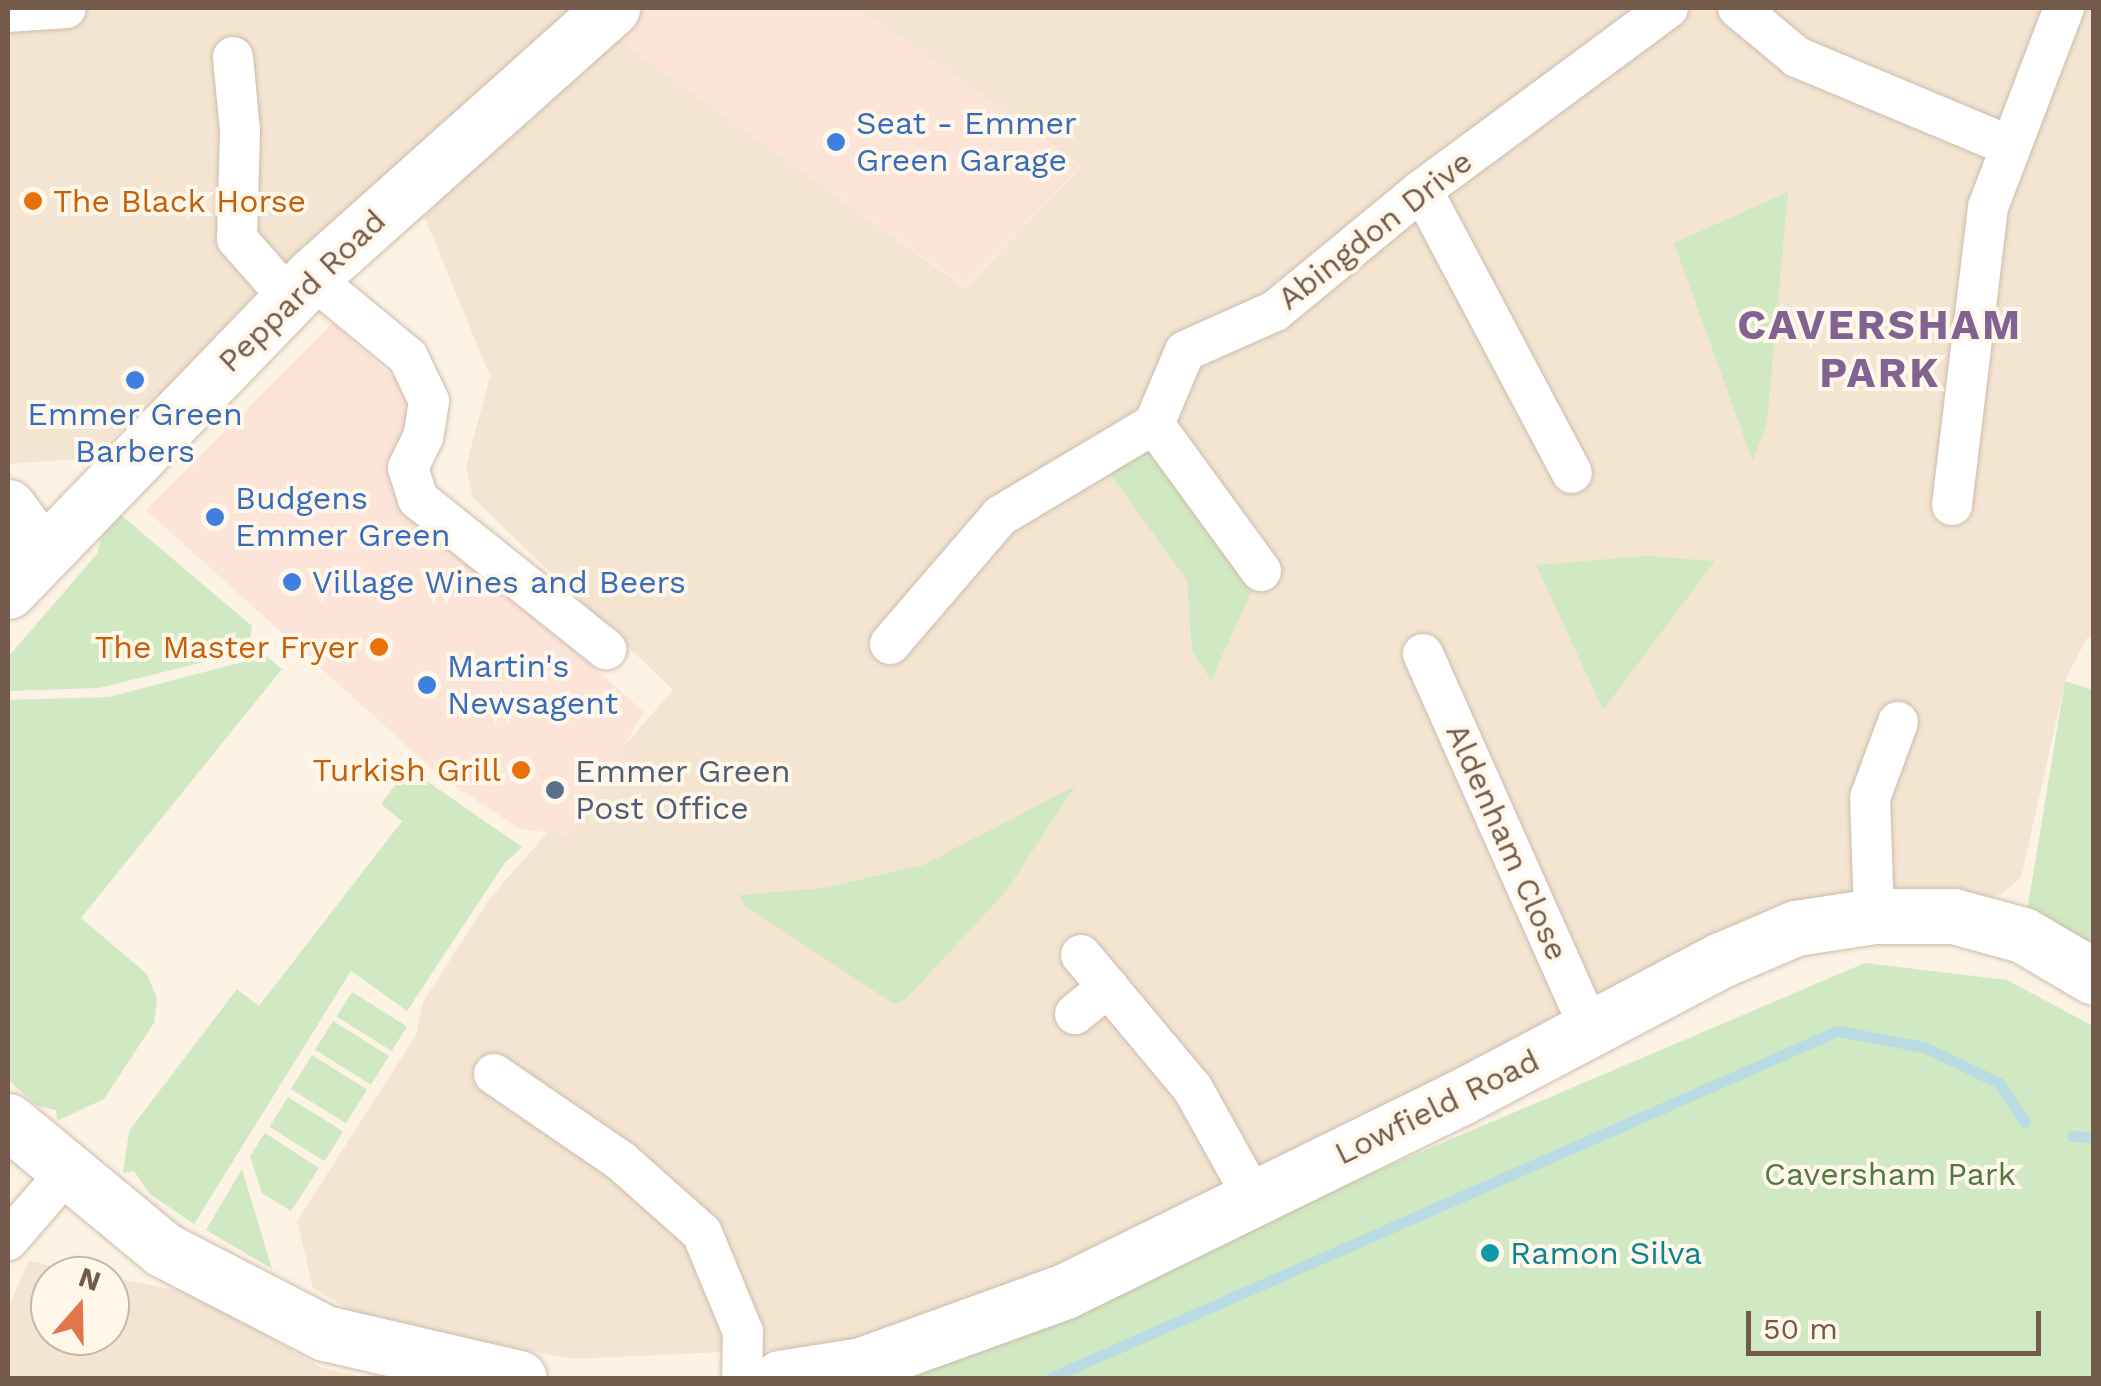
<!DOCTYPE html>
<style>
body{margin:0}
#map{position:relative;width:2101px;height:1386px;overflow:hidden;background:#fcf3e4;font-family:"Work Sans",sans-serif}
div>[style]{position:absolute}
.residential>*{inset:0;background:#f3e5d2}
.commercial>*{inset:0;background:#fce4d8}
.green>*{inset:0;background:#d0e9c3;transform-origin:0 0}
.stream>*{height:11px;margin:-5.5px;padding:0 5.5px;transform-origin:5.5px;border-radius:5.5px;background:#b9dce4}
.roads{filter:drop-shadow(0 0 2px #cdbbab) drop-shadow(0 0 2px #cdbbab)}
.street>*{height:40px;margin:-20px;padding:0 20px;transform-origin:20px;border-radius:20px;background:#fff}
.secondary>*{height:55px;margin:-27.5px;padding:0 27.5px;transform-origin:27.5px;border-radius:27.5px;background:#fff}
.dots>*{width:28px;height:28px;translate:-50% -50%;box-sizing:border-box;border:5px solid #fff7ea;border-radius:50%}
span{translate:-50% -50%;white-space:nowrap;text-align:center;line-height:1.15;-webkit-text-stroke:8px #fff7ea;paint-order:stroke}
.shop-label{font-size:32px;color:#366cbe}
.left{translate:0 -50%;text-align:left}
.food-label{font-size:32px;color:#c56008}
.right{translate:-100% -50%;text-align:right}
.street-label{font-size:32px;color:#735a4a}
.service-label{font-size:32px;color:#4e5e75}
.park-label{font-size:32px;color:#507842}
.culture-label{font-size:32px;color:#0d838f}
.district-label{font-size:42px;color:#826290;font-weight:700;letter-spacing:2.5px}
.frame{position:absolute;inset:0;border:10px solid #735a4a;pointer-events:none}
.north{position:absolute;left:30px;top:1256px;width:100px;height:100px;box-sizing:border-box;background:#fff7ea;border:2px solid #c7b8aa;border-radius:50%;rotate:20deg;font-size:28px;font-weight:700;line-height:40px;text-align:center;color:#735a4a}
.north::after{content:'';display:block;margin:auto;width:35px;height:45px;background:#e3744c;clip-path:polygon(50% 0,100% 100%,50% 72%,0 100%)}
.scale{position:absolute;left:1746px;top:1311px;width:295px;height:45px;box-sizing:border-box;border:5px solid #735a4a;border-top:0;padding-left:12px;font-size:30px;line-height:35px;white-space:nowrap;color:#735a4a;-webkit-text-stroke:8px #fff7ea;paint-order:stroke}
</style>
<div id="map">
<div class="residential">
<i style="clip-path:polygon(8px 8px,591px 8px,300px 263px,92px 458px,8px 464px)"></i>
<i style="clip-path:polygon(858px 8px,2093px 8px,2093px 639px,2087px 638px,2066px 678px,2021px 878px,2000px 895px,1764px 916px,1104px 1255px,848px 1346px,573px 1359px,367px 1320px,313px 1288px,297px 1221px,416px 1035px,423px 1002px,490px 898px,673px 690px,473px 498px,466px 466px,490px 376px,424px 216px,609px 33px,965px 288px,1082px 166px)"></i>
<i style="clip-path:polygon(29px 1261px,103px 1276px,50px 1276px,50px 1336px,110px 1336px,110px 1277px,199px 1295px,322px 1368px,369px 1378px,8px 1378px,8px 1308px)"></i>
</div>
<div class="commercial">
<i style="clip-path:polygon(644px 8px,858px 8px,1081px 166px,965px 287px,610px 34px)"></i>
<i style="clip-path:polygon(333px 323px,415px 397px,410px 504px,644px 712px,572px 835px,520px 829px,440px 776px,146px 510px)"></i>
</div>
<div class="green">
<i style="clip-path:polygon(1788px 192px,1767px 422px,1753px 462px,1674px 243px)"></i>
<i style="clip-path:polygon(1154px 424px,1261px 571px,1211px 680px,1192px 651px,1187px 580px,1097px 456px)"></i>
<i style="clip-path:polygon(121px 515px,252px 626px,248px 651px,99px 688px,8px 691px,8px 657px,97px 554px,102px 536px)"></i>
<i style="clip-path:polygon(1645px 556px,1715px 561px,1603px 710px,1536px 565px)"></i>
<i style="clip-path:polygon(266px 656px,282px 669px,81px 918px,147px 974px,157px 999px,154px 1023px,104px 1099px,57px 1121px,56px 1110px,37px 1106px,8px 1080px,8px 700px,109px 697px)"></i>
<i style="clip-path:polygon(2065px 681px,2093px 690px,2093px 977px,2023px 935px)"></i>
<i style="clip-path:polygon(408px 768px,522px 847px,504px 864px,407px 1011px,351px 971px,194px 1224px,150px 1194px,134px 1171px,123px 1173px,129px 1131px,237px 989px,259px 1006px,402px 821px,381px 804px)"></i>
<i style="clip-path:polygon(1075px 786px,1007px 890px,905px 1000px,894px 1004px,744px 905px,740px 895px,824px 888px,923px 865px)"></i>
<i style="clip-path:polygon(1865px 963px,2007px 980px,2093px 1026px,2093px 1378px,890px 1378px)"></i>
<i style="left:352px;top:992px;width:65px;height:29px;rotate:32deg"></i>
<i style="left:333px;top:1021px;width:66px;height:34px;rotate:32deg"></i>
<i style="left:312px;top:1055px;width:65px;height:40px;rotate:32deg"></i>
<i style="left:288px;top:1097px;width:65px;height:35px;rotate:32deg"></i>
<i style="clip-path:polygon(265px 1133px,319px 1168px,291px 1211px,262px 1193px,250px 1156px)"></i>
<i style="clip-path:polygon(242px 1169px,272px 1269px,206px 1230px)"></i>
</div>
<div class="stream">
<i style="left:2072px;top:1136px;width:22px;rotate:3deg"></i>
<i style="left:1050px;top:1378px;width:860px;rotate:-23.79deg"></i>
<i style="left:1837px;top:1031px;width:88px;rotate:10.4deg"></i>
<i style="left:1924px;top:1047px;width:83px;rotate:25.6deg"></i>
<i style="left:1999px;top:1083px;width:47px;rotate:56.3deg"></i>
</div>
<div class="roads">
<div class="street">
<i style="left:1738px;top:8px;width:77px;rotate:39.7deg"></i>
<i style="left:1797px;top:57px;width:231px;rotate:22.7deg"></i>
<i style="left:8px;top:12px;width:58px;rotate:-3.9deg"></i>
<i style="left:233px;top:57px;width:74px;rotate:84.6deg"></i>
<i style="left:240px;top:131px;width:108px;rotate:91.6deg"></i>
<i style="left:237px;top:239px;width:80px;rotate:48.5deg"></i>
<i style="left:1422px;top:190px;width:320px;rotate:62.1deg"></i>
<i style="left:311px;top:277px;width:126px;rotate:39.5deg"></i>
<i style="left:408px;top:357px;width:49px;rotate:64.5deg"></i>
<i style="left:429px;top:401px;width:36px;rotate:99deg"></i>
<i style="left:423px;top:437px;width:34px;rotate:116deg"></i>
<i style="left:408px;top:468px;width:33px;rotate:72deg"></i>
<i style="left:418px;top:499px;width:241px;rotate:38.6deg"></i>
<i style="left:1952px;top:505px;width:300px;rotate:-83.1deg"></i>
<i style="left:1988px;top:207px;width:213px;rotate:-69.1deg"></i>
<i style="left:1261px;top:571px;width:182px;rotate:-126.1deg"></i>
<i style="left:1154px;top:424px;width:79px;rotate:-67deg"></i>
<i style="left:1185px;top:351px;width:98px;rotate:-24deg"></i>
<i style="left:1275px;top:311px;width:190px;rotate:-39.5deg"></i>
<i style="left:1422px;top:190px;width:306px;rotate:-36.5deg"></i>
<i style="left:890px;top:644px;width:169px;rotate:-49.3deg"></i>
<i style="left:1000px;top:516px;width:179px;rotate:-30.9deg"></i>
<i style="left:1423px;top:654px;width:413px;rotate:66deg"></i>
<i style="left:1874px;top:916px;width:118px;rotate:-91.9deg"></i>
<i style="left:1870px;top:798px;width:81px;rotate:-69.8deg"></i>
<i style="left:1081px;top:955px;width:175px;rotate:50.1deg"></i>
<i style="left:1193px;top:1089px;width:121px;rotate:60.9deg"></i>
<i style="left:1075px;top:1014px;width:43px;rotate:-39.3deg"></i>
<i style="left:494px;top:1074px;width:154px;rotate:34.4deg"></i>
<i style="left:621px;top:1161px;width:108px;rotate:41.6deg"></i>
<i style="left:702px;top:1233px;width:107px;rotate:67.5deg"></i>
<i style="left:743px;top:1332px;width:46px;rotate:91.2deg"></i>
<i style="left:8px;top:1240px;width:89px;rotate:-49.1deg"></i>
</div>
<div class="secondary">
<i style="left:8px;top:507px;width:59px;rotate:53.9deg"></i>
<i style="left:8px;top:591px;width:436px;rotate:-46deg"></i>
<i style="left:311px;top:277px;width:404px;rotate:-41.8deg"></i>
<i style="left:8px;top:1121px;width:202px;rotate:39.6deg"></i>
<i style="left:164px;top:1250px;width:181px;rotate:27.3deg"></i>
<i style="left:325px;top:1333px;width:199px;rotate:13.1deg"></i>
<i style="left:780px;top:1378px;width:82px;rotate:-9.1deg"></i>
<i style="left:861px;top:1365px;width:217px;rotate:-19.9deg"></i>
<i style="left:1065px;top:1291px;width:439px;rotate:-26.1deg"></i>
<i style="left:1459px;top:1098px;width:296px;rotate:-27.8deg"></i>
<i style="left:1721px;top:960px;width:82px;rotate:-23.1deg"></i>
<i style="left:1796px;top:928px;width:79px;rotate:-8.7deg"></i>
<i style="left:1874px;top:916px;width:79px"></i>
<i style="left:1953px;top:916px;width:73px;rotate:15.2deg"></i>
<i style="left:2023px;top:935px;width:82px;rotate:30.6deg"></i>
</div>
</div>
<div class="dots">
<i style="left:836px;top:142px;background:#3f7fe0"></i>
<i style="left:33px;top:201px;background:#e8710a"></i>
<i style="left:135px;top:380px;background:#3f7fe0"></i>
<i style="left:215px;top:517px;background:#3f7fe0"></i>
<i style="left:292px;top:582px;background:#3f7fe0"></i>
<i style="left:379px;top:647px;background:#e8710a"></i>
<i style="left:427px;top:685px;background:#3f7fe0"></i>
<i style="left:521px;top:770px;background:#e8710a"></i>
<i style="left:555px;top:790px;background:#5c6f8a"></i>
<i style="left:1490px;top:1253px;background:#0f9aa8"></i>
</div>
<div class="shop-label">
<span class="left" style="left:856px;top:142px">Seat - Emmer<br>Green Garage</span>
<span style="left:135px;top:433px">Emmer Green<br>Barbers</span>
<span class="left" style="left:235px;top:517px">Budgens<br>Emmer Green</span>
<span class="left" style="left:312px;top:582px">Village Wines and Beers</span>
<span class="left" style="left:447px;top:685px">Martin's<br>Newsagent</span>
</div>
<div class="food-label">
<span class="left" style="left:53px;top:201px">The Black Horse</span>
<span class="right" style="left:359px;top:647px">The Master Fryer</span>
<span class="right" style="left:501px;top:770px">Turkish Grill</span>
</div>
<div class="street-label">
<span style="left:1375px;top:230px;rotate:-38deg">Abingdon Drive</span>
<span style="left:302px;top:291px;rotate:-44deg">Peppard Road</span>
<span style="left:1507px;top:842px;rotate:66deg">Aldenham Close</span>
<span style="left:1437px;top:1107px;rotate:-26deg">Lowfield Road</span>
</div>
<div class="service-label">
<span class="left" style="left:575px;top:790px">Emmer Green<br>Post Office</span>
</div>
<div class="park-label">
<span style="left:1890px;top:1174px">Caversham Park</span>
</div>
<div class="culture-label">
<span class="left" style="left:1510px;top:1253px">Ramon Silva</span>
</div>
<div class="district-label">
<span style="left:1880px;top:349px">CAVERSHAM<br>PARK</span>
</div>
<div class="frame"></div>
<div class="north">N</div>
<div class="scale">50 m</div>
</div>
